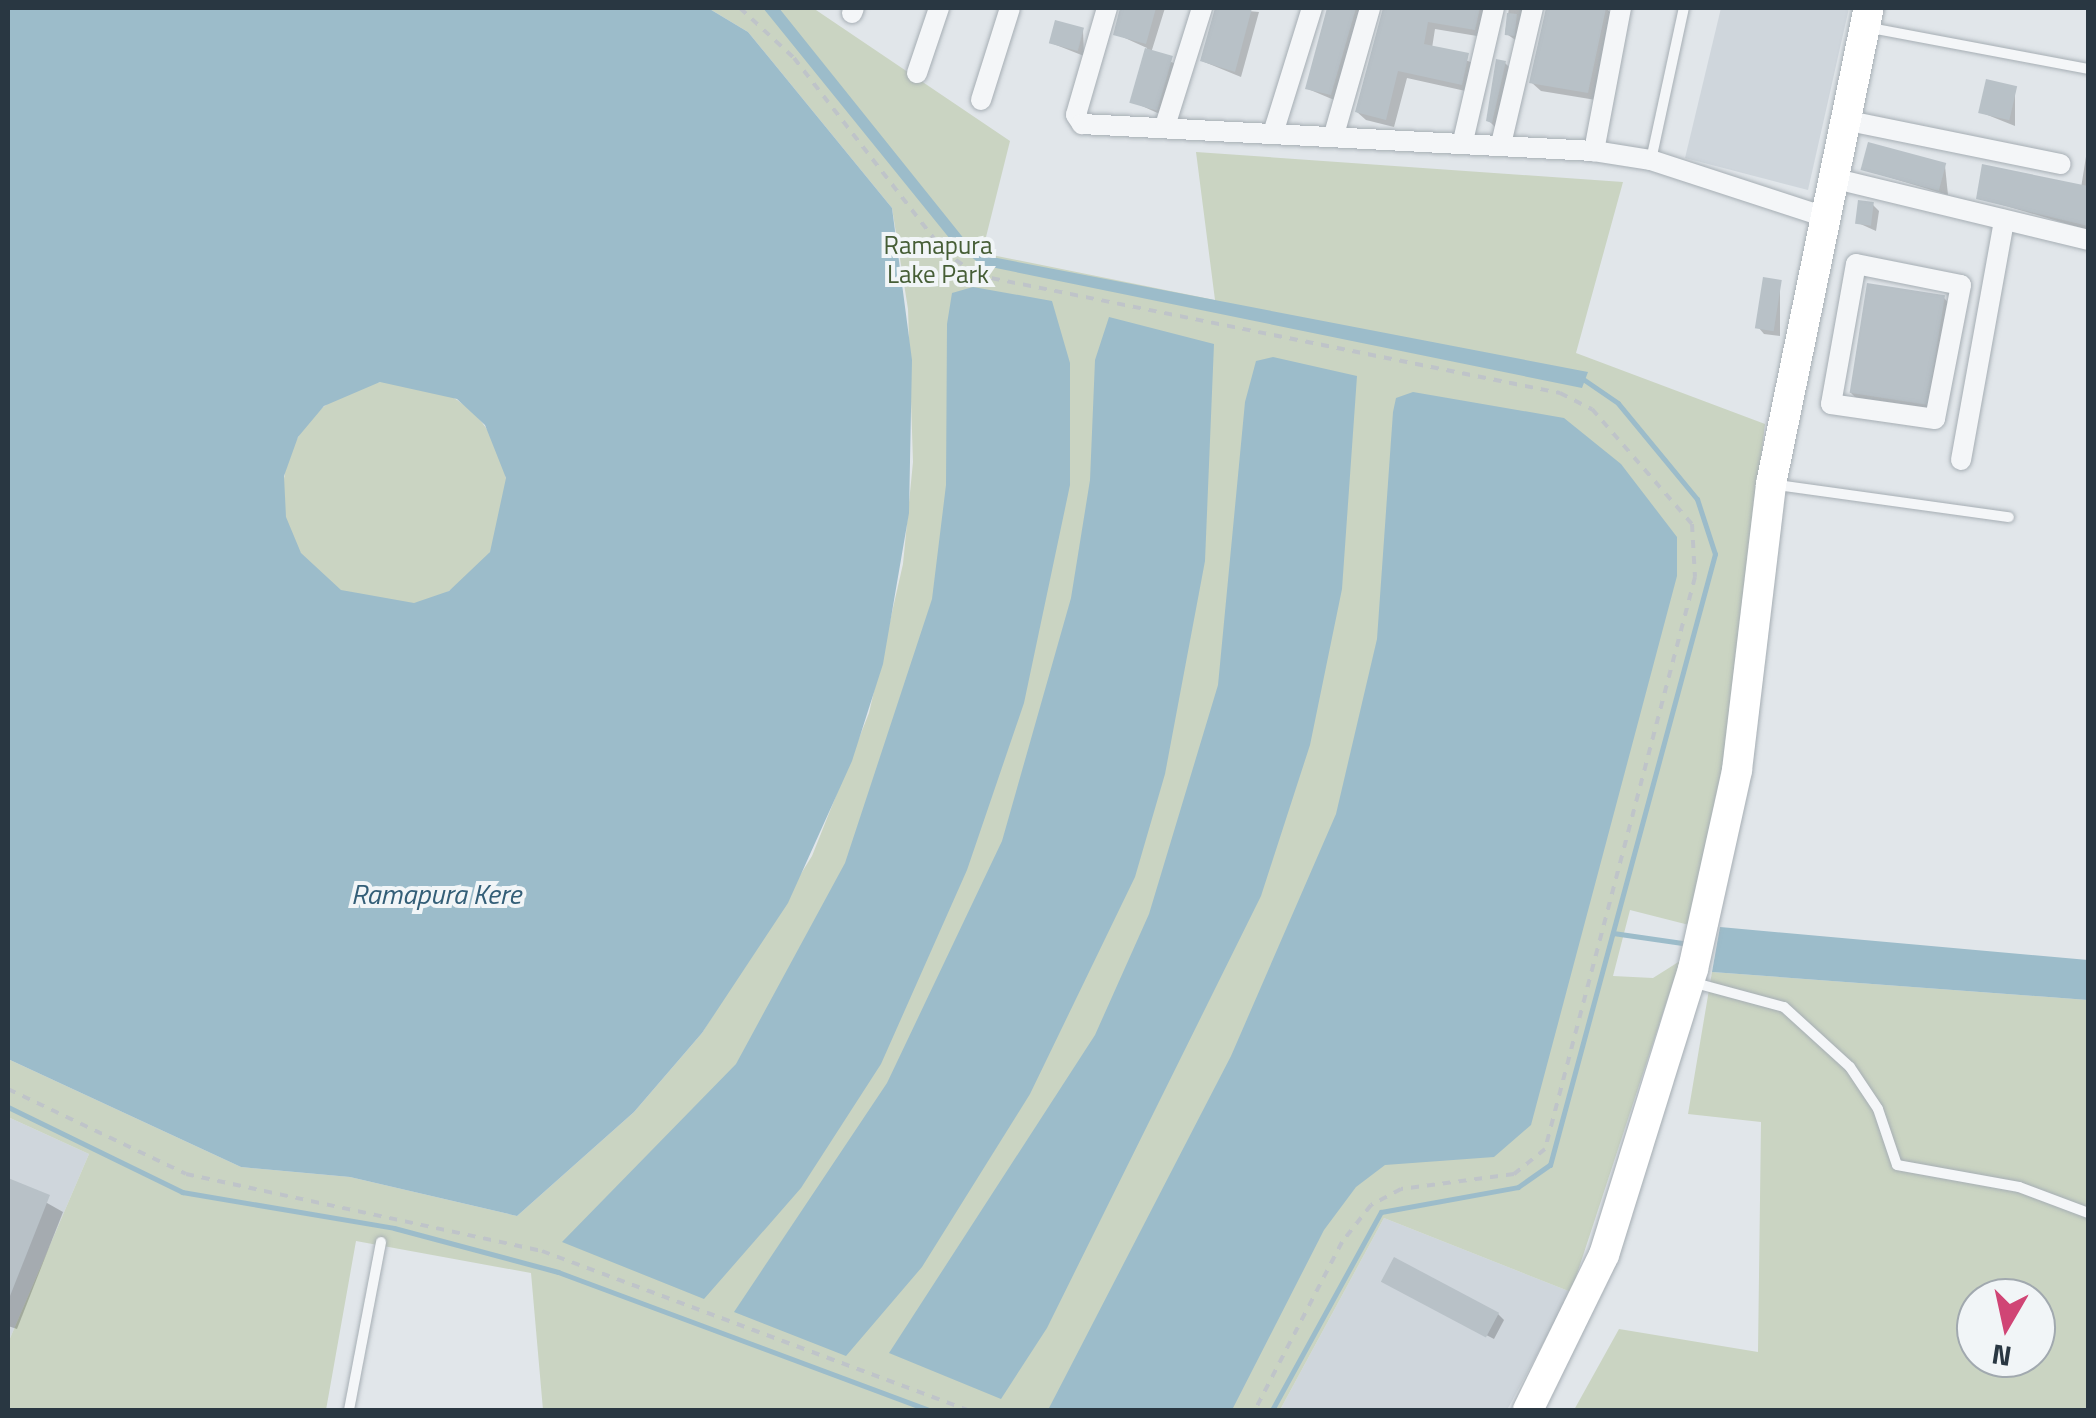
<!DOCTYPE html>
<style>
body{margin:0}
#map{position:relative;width:2096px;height:1418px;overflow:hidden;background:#e1e6ea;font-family:"Titillium Web",sans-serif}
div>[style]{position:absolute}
.built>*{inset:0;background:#cfd6dc}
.green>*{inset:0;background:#cad4c2}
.round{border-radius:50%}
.water>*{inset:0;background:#9cbcca}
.shadow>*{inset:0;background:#0003}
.stream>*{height:5px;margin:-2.5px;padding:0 2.5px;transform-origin:2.5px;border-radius:2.5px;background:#9cbcca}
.building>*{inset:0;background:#b8c1c7;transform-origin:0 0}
.path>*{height:4px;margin-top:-2px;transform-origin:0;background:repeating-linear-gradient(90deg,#bfc4c9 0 8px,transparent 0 16px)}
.roads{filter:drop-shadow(0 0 2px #a6aeb4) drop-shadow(0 0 2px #a6aeb4)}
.service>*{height:10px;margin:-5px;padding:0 5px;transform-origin:5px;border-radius:5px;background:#f4f6f8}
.minor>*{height:20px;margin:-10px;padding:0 10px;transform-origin:10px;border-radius:10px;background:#f4f6f8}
.secondary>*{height:30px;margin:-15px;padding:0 15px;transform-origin:15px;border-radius:15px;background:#fff}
span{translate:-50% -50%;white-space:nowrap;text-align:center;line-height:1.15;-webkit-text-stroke:8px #f1f5f7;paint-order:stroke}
.park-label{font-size:25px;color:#465e36}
.water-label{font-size:28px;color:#335e77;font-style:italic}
.frame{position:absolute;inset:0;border:10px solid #293742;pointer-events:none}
.north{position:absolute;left:1956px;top:1278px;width:100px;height:100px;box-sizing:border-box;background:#f1f5f7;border:2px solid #a1a9af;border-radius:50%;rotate:189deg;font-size:28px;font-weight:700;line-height:40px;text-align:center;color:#293742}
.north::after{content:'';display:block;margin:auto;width:35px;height:45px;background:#d04575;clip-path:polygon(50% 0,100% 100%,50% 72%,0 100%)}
</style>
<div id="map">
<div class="built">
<i style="clip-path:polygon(1721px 8px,1849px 8px,1808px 190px,1685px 158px)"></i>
<i style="clip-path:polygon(8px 1117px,89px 1154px,8px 1343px)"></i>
<i style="clip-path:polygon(1384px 1218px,1571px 1292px,1507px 1410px,1280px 1410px)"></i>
</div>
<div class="green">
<i style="clip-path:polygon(708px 8px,813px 8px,1010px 141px,982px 253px,1215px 300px,1196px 152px,1623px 182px,1576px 353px,1765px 424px,1724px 768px,1693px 926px,1630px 910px,1613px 976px,1653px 978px,1680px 961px,1571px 1292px,1384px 1218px,1280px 1410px,543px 1410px,531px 1273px,356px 1241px,326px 1410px,8px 1410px,8px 1343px,89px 1154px,8px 1117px,8px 1059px,241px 1167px,350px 1177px,517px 1216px,634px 1112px,702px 1033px,812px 856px,869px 713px,903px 564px,913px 462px,908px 309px,892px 208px,748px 32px)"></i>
<i class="round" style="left:283px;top:381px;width:224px;height:224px"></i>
<i style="clip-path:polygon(evenodd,1712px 972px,2088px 1000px,2088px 1410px,1574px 1410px,1619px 1329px,1758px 1352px,1761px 1122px,1688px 1114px,1712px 972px,1976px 1298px,2036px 1298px,2036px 1358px,1976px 1358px,1976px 1298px)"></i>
</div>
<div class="water">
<i style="clip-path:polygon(evenodd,8px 8px,708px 8px,748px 32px,892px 208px,912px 360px,909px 513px,883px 664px,852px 761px,788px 903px,702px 1033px,634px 1112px,517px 1216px,350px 1177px,241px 1167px,8px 1059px,8px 8px,380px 382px,457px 399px,485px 425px,506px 478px,490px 552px,449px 591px,414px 603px,341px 590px,301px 553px,286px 517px,284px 476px,298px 437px,324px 406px,380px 382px)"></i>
<i style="clip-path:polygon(763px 8px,779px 8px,965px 240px,992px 257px,1588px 372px,1582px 388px,981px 265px,950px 239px)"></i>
<i style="clip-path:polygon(973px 287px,1052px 301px,1070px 363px,1070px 485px,1024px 703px,967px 870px,881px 1064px,801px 1188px,704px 1299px,562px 1242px,736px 1064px,845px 863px,932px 599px,946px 485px,947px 324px,952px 293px)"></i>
<i style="clip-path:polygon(1109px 317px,1214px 344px,1205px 561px,1165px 774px,1135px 877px,1030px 1094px,922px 1267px,846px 1356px,734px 1312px,887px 1083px,1002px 841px,1071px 598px,1090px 480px,1095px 360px)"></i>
<i style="clip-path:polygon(1273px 357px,1357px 376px,1342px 589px,1310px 745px,1261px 896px,1047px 1328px,1001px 1399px,889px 1353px,1095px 1035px,1149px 914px,1218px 685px,1245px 402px,1256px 361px)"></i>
<i style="clip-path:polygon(1413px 392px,1564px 418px,1621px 464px,1677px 537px,1677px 576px,1531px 1125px,1494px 1157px,1385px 1165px,1356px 1187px,1324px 1230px,1232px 1410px,1048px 1410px,1231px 1056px,1336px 814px,1377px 639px,1393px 412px,1396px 398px)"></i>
<i style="clip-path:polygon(1720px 927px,2088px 960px,2088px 1000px,1712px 972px)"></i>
</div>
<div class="shadow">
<i style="clip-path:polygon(1122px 8px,1165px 8px,1151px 53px,1178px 65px,1162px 115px,1133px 102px,1147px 48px,1116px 34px)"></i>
<i style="clip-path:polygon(1217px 8px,1259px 12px,1241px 77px,1202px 61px)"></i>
<i style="clip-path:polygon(1330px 8px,1374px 8px,1339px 102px,1308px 89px)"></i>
<i style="clip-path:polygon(1384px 8px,1491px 8px,1483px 37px,1435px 29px,1432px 48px,1476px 64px,1470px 92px,1407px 78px,1394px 127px,1366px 120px,1357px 112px)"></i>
<i style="clip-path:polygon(1509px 8px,1530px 8px,1520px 43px,1505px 33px)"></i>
<i style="clip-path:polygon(1606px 8px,1614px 16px,1596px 100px,1541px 91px,1532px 83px,1548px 8px)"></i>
<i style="clip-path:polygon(1083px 30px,1084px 56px,1051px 43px)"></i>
<i style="clip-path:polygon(1505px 63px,1512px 70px,1495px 127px,1489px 121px)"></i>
<i style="clip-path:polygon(2015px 88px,2015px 126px,1980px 112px)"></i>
<i style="clip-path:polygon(2088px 144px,2088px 230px,1979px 198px,2081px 188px)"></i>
<i style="clip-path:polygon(1945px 166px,1948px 195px,1865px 170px)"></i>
<i style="clip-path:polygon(1873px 205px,1879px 211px,1876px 231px,1856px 222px)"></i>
<i style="clip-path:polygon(1780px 282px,1780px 336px,1764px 334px,1758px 327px)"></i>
<i style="clip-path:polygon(1944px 298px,1958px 313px,1935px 416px,1864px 406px,1850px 392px)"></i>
<i style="clip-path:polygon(8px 1181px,63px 1212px,17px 1329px,8px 1326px)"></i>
<i style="clip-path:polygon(1384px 1282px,1498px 1314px,1504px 1320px,1494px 1339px)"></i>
</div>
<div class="stream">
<i style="left:1613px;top:933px;width:77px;rotate:8.2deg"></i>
<i style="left:8px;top:1107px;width:194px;rotate:26deg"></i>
<i style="left:182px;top:1192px;width:215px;rotate:9.6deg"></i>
<i style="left:394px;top:1228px;width:170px;rotate:15deg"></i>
<i style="left:558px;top:1272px;width:396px;rotate:20.4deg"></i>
<i style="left:1272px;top:1410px;width:226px;rotate:-61.2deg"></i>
<i style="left:1381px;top:1212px;width:139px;rotate:-10.3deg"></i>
<i style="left:1518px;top:1187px;width:39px;rotate:-35deg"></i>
<i style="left:1550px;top:1165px;width:633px;rotate:-74.89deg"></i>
<i style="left:1715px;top:554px;width:58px;rotate:-108.1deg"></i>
<i style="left:1697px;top:499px;width:124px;rotate:-129.5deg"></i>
<i style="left:1618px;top:403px;width:42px;rotate:-145.6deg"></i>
</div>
<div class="building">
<i style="clip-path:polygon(1120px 8px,1156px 8px,1146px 44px,1113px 35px)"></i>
<i style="clip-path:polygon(1215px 8px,1252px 8px,1235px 72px,1200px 61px)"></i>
<i style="clip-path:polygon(1327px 8px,1356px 8px,1331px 95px,1305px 89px)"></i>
<i style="clip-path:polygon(1383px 8px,1480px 8px,1475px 30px,1428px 22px,1424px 44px,1469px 53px,1462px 85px,1398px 71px,1386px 120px,1355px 112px)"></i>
<i style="clip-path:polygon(1546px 8px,1606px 8px,1588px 93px,1529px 83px)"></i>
<i style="left:1507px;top:13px;width:10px;height:22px;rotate:6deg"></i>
<i style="left:1055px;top:20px;width:30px;height:24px;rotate:15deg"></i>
<i style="left:1145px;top:48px;width:29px;height:57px;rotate:16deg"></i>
<i style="clip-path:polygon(1496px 59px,1506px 61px,1492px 123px,1486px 121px)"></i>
<i style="left:1986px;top:79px;width:32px;height:35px;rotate:13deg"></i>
<i style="left:1868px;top:142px;width:81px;height:29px;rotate:15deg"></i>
<i style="clip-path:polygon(1982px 164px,2088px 186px,2088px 226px,1976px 199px)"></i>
<i style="left:1858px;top:200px;width:16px;height:24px;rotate:7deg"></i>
<i style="left:1763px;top:277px;width:19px;height:52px;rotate:9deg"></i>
<i style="left:1867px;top:283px;width:79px;height:111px;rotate:9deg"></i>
<i style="clip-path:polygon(8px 1178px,50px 1195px,8px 1301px)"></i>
<i style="left:1394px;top:1257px;width:119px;height:28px;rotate:28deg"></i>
</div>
<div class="path">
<i style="left:740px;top:8px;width:74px;rotate:42.8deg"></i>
<i style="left:794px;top:58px;width:243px;rotate:52.2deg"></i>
<i style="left:943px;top:250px;width:41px;rotate:37.1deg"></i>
<i style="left:976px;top:275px;width:596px;rotate:11.42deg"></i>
<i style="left:1560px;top:393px;width:36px;rotate:27deg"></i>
<i style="left:1592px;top:409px;width:152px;rotate:49deg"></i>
<i style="left:1692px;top:524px;width:53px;rotate:86.8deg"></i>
<i style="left:1695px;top:577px;width:591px;rotate:104.69deg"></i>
<i style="left:1545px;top:1149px;width:40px;rotate:141deg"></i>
<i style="left:1514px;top:1174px;width:114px;rotate:172.4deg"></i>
<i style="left:1401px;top:1189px;width:34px;rotate:152deg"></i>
<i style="left:1371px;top:1205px;width:47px;rotate:128.1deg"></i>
<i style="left:1342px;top:1242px;width:189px;rotate:117.4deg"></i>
<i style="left:8px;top:1089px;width:197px;rotate:25.5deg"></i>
<i style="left:186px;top:1174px;width:364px;rotate:12.2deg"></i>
<i style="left:542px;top:1251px;width:454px;rotate:20.5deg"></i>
</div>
<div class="roads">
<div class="service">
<i style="left:1871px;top:28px;width:221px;rotate:10.7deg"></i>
<i style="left:1651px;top:160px;width:156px;rotate:-77.8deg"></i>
<i style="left:1777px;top:485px;width:234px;rotate:7.9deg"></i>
<i style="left:1695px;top:983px;width:92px;rotate:15.1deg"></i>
<i style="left:1784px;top:1007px;width:89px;rotate:42.3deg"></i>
<i style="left:1850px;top:1067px;width:50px;rotate:56.3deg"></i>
<i style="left:1878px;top:1109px;width:59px;rotate:71.3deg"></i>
<i style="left:1897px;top:1165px;width:124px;rotate:10.2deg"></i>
<i style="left:2019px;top:1187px;width:74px;rotate:20.6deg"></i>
<i style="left:349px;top:1410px;width:171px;rotate:-79.2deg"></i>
</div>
<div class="minor">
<i style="left:1107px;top:8px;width:111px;rotate:106.2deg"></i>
<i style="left:1076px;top:115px;width:11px;rotate:56deg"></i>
<i style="left:1082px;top:124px;width:513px;rotate:3.02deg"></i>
<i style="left:1621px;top:8px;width:146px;rotate:100.7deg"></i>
<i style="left:1594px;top:151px;width:58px;rotate:9deg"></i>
<i style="left:1651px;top:160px;width:183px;rotate:18.1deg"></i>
<i style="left:852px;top:13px;width:5px;rotate:-68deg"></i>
<i style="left:917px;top:73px;width:69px;rotate:-71.3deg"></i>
<i style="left:981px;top:100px;width:96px;rotate:-72.5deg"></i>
<i style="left:1844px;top:120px;width:221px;rotate:11.5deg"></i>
<i style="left:1165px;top:126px;width:124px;rotate:-72.6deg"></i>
<i style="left:1274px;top:130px;width:128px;rotate:-72.7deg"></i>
<i style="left:1335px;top:131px;width:128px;rotate:-74.1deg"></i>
<i style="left:1463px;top:141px;width:137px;rotate:-76.9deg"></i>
<i style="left:1501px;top:144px;width:140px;rotate:-76.8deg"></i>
<i style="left:1832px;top:178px;width:263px;rotate:13.6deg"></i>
<i style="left:1856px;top:264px;width:107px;rotate:11.3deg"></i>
<i style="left:1961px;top:285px;width:136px;rotate:101deg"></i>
<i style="left:1935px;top:419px;width:105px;rotate:-171.8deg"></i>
<i style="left:1831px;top:404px;width:142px;rotate:-79.9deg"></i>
<i style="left:1961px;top:460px;width:244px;rotate:-79.8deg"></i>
</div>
<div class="secondary">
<i style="left:1528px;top:1410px;width:173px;rotate:-63.9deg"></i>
<i style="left:1604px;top:1255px;width:300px;rotate:-72.7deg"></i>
<i style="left:1693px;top:969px;width:204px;rotate:-77.5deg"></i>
<i style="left:1737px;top:770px;width:288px;rotate:-83.2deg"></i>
<i style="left:1771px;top:484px;width:486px;rotate:-78.4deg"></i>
</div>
</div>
<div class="park-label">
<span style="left:938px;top:260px">Ramapura<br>Lake Park</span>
</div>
<div class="water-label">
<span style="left:436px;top:894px">Ramapura Kere</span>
</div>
<div class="frame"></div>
<div class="north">N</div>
</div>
